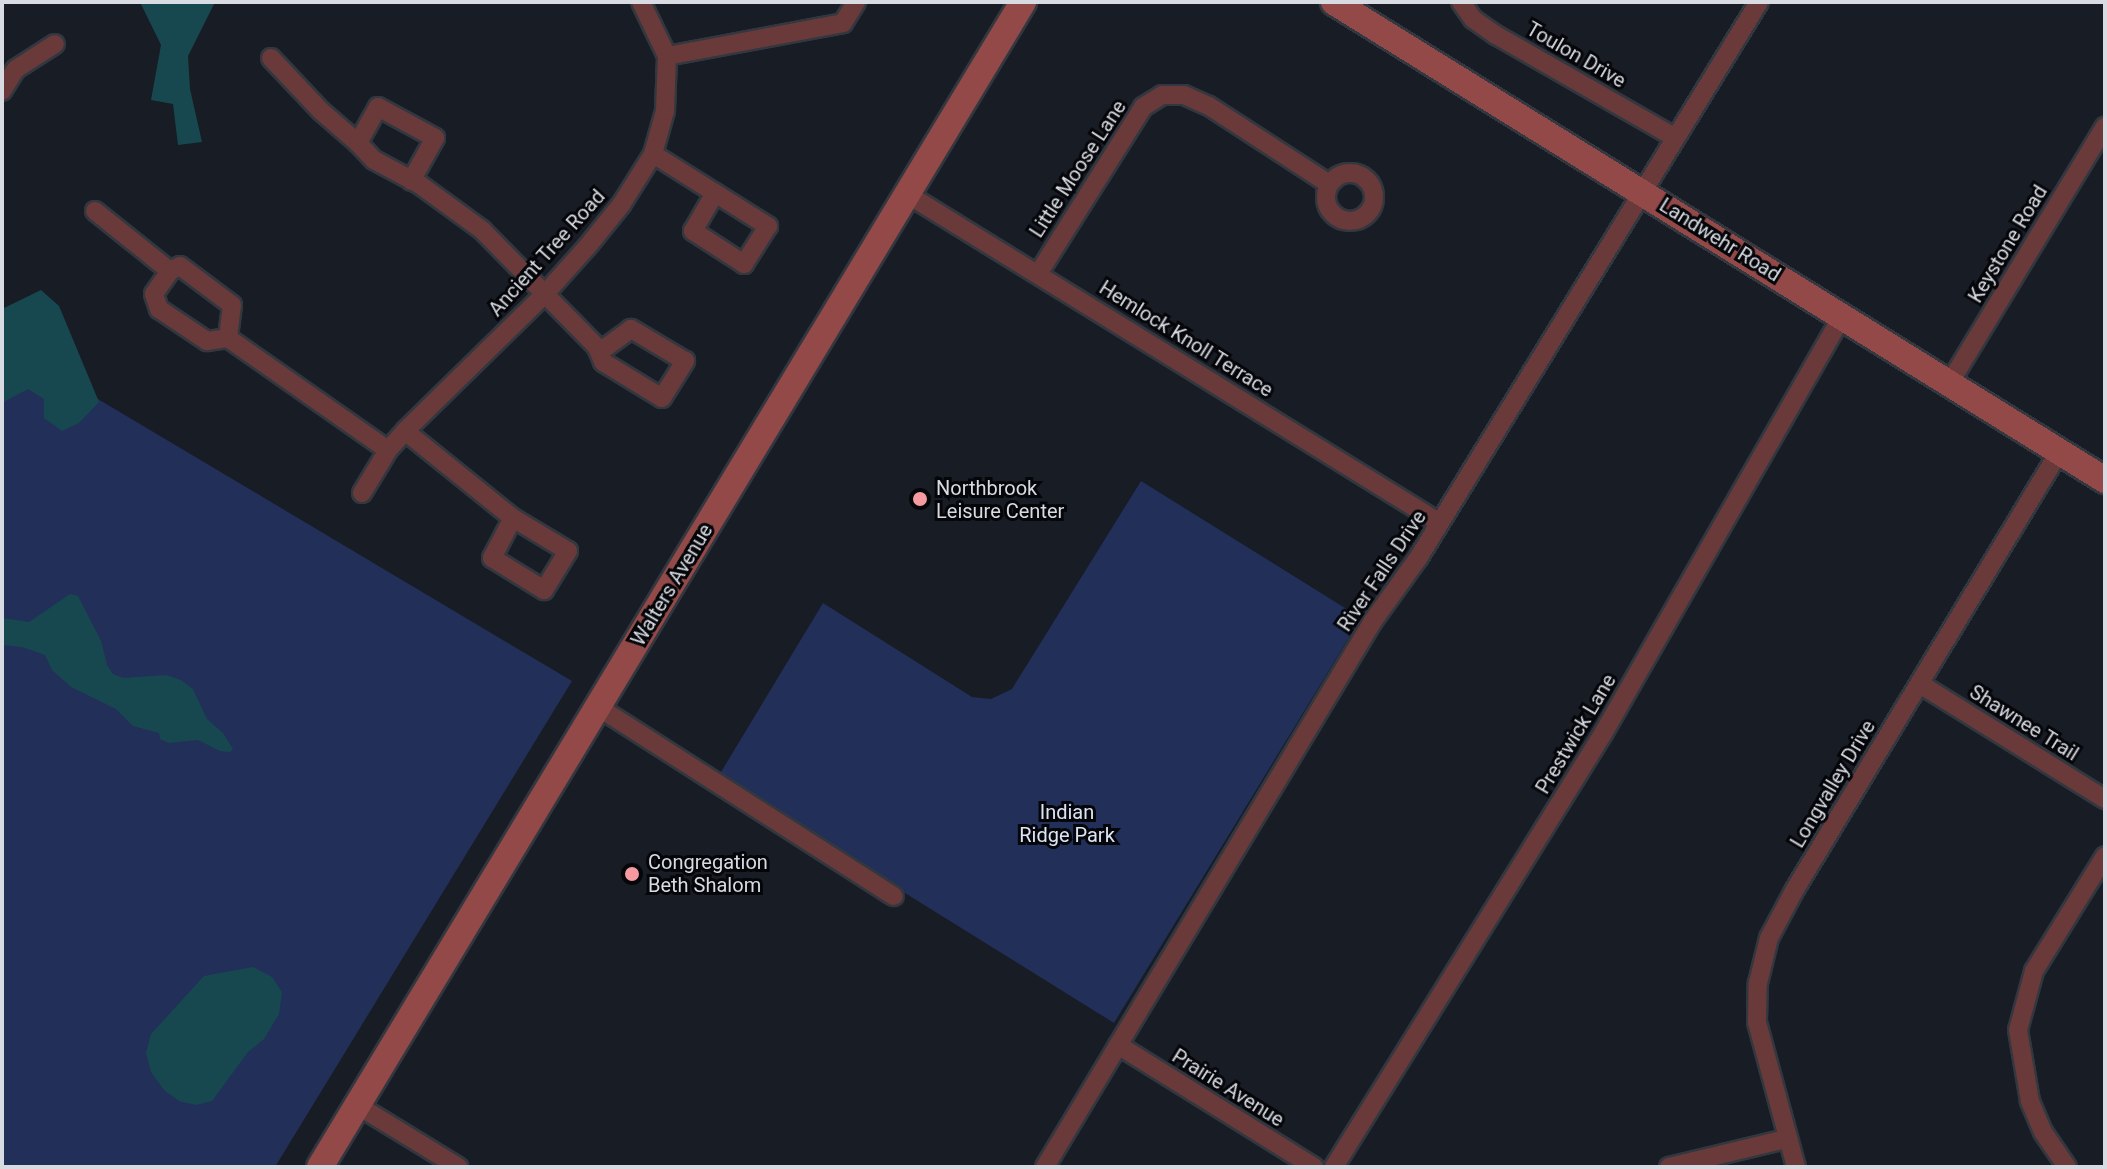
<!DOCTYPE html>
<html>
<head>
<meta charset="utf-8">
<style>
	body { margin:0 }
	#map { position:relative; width:2107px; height:1169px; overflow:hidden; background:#181c25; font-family:Roboto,sans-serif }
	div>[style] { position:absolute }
	.green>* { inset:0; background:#212f59 }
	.water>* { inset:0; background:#174850 }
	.roads { filter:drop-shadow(2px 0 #33373f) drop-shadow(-2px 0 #33373f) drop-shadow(0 2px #33373f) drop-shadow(0 -2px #33373f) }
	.street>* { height:18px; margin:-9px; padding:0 9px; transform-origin:9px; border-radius:9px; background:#693a39 }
	.street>.ring { margin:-9px; padding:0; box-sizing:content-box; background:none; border:18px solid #693a39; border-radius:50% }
	.secondary>* { height:26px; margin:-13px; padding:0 13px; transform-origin:13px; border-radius:13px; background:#944949 }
	.dots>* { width:22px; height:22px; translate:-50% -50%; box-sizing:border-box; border:4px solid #05060a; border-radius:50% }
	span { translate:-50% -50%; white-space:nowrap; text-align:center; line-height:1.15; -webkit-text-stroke:6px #05060a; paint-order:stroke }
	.street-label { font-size:20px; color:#d8dbe2 }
	.poi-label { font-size:20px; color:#d8dbe2 }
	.left { translate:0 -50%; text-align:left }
	.park-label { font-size:20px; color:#dce3f4 }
	.frame { position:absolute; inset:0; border:4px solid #d8dbe2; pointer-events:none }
</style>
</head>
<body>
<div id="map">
	<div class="green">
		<div style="clip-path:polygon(2px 342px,572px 681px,275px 1167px,2px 1167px)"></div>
		<div style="clip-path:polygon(1141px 481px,1361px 618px,1114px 1023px,718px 777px,823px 603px,972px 697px,991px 699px,1012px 689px)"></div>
	</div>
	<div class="water">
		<div style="clip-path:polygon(140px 2px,215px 2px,188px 56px,190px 89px,202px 142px,178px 145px,173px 104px,151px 100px,161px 45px)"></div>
		<div style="clip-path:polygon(41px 290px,59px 306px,99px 402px,79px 423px,62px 431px,44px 418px,44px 399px,28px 389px,2px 403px,2px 309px)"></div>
		<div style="clip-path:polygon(70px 594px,78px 596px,101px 641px,107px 665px,113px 674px,123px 678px,166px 675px,181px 680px,193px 689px,207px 719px,223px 733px,233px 749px,230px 752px,220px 751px,198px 740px,169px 743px,160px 739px,159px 733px,133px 726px,116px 709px,71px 687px,52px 670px,45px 655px,22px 647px,2px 645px,2px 618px,29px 622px)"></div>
		<div style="clip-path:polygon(253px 967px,272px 977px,282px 992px,279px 1014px,264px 1039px,248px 1052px,212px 1101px,196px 1105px,179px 1101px,164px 1090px,151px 1072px,146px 1053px,151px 1034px,204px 976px)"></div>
	</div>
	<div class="roads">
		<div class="street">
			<div style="left:1461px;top:2px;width:21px;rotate:55deg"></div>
			<div style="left:1473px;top:19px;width:28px;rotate:35deg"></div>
			<div style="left:1496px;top:35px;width:207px;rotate:29.8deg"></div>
			<div style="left:667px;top:56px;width:179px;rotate:-10.6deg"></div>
			<div style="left:843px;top:23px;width:25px;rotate:-58deg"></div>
			<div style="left:271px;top:58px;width:73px;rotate:46.7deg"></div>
			<div style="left:321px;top:111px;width:49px;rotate:40.9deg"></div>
			<div style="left:358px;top:143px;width:41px;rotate:-60.9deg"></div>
			<div style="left:378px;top:107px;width:65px;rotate:28.5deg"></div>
			<div style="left:435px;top:138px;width:49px;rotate:119.2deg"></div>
			<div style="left:2px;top:91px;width:26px;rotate:-58deg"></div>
			<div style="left:16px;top:69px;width:46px;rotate:-32.7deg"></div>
			<div style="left:358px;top:143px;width:23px;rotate:47deg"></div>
			<div style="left:374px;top:160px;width:51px;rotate:28.1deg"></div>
			<div style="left:419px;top:184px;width:78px;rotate:36.1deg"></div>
			<div style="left:482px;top:230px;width:163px;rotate:45.5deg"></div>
			<div style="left:596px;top:346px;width:7px;rotate:63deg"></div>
			<div style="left:599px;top:352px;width:11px;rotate:68deg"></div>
			<div style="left:603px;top:362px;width:69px;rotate:31.4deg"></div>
			<div style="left:662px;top:398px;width:44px;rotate:-58.1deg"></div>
			<div style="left:685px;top:361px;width:63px;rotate:-149.3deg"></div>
			<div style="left:631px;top:329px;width:39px;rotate:144deg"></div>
			<div style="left:653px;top:154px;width:136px;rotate:32.1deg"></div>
			<div style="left:768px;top:226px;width:45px;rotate:122.3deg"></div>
			<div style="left:744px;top:264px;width:61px;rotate:-147.1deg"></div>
			<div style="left:693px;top:231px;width:44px;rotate:-59.9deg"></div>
			<div class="ring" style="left:1326px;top:173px;width:30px;height:30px"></div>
			<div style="left:907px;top:194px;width:626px;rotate:31.69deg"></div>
			<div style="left:95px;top:211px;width:96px;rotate:38.7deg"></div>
			<div style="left:170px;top:271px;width:28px;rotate:125deg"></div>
			<div style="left:154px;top:294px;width:16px;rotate:72deg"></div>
			<div style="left:159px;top:309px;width:58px;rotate:33.7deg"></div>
			<div style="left:207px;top:341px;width:21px;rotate:-8deg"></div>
			<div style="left:170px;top:271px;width:11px;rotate:-27deg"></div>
			<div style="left:180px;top:266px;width:65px;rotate:36.9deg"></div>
			<div style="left:232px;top:305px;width:33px;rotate:97deg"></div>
			<div style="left:228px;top:338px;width:195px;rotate:35deg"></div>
			<div style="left:1038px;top:274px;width:197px;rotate:-57.8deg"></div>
			<div style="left:1143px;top:107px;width:22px;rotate:-32deg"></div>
			<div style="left:1162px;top:95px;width:22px"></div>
			<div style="left:1184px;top:95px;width:27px;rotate:24deg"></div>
			<div style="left:1209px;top:106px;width:143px;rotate:33deg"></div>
			<div style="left:1949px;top:384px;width:301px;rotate:-58.8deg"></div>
			<div style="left:405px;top:431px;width:139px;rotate:38.9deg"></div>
			<div style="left:513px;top:518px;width:64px;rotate:31deg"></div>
			<div style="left:568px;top:551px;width:46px;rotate:121.6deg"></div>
			<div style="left:544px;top:590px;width:61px;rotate:-148.4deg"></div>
			<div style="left:492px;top:558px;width:45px;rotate:-62.3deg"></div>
			<div style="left:362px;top:493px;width:50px;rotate:-58.8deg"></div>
			<div style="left:388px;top:450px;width:25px;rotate:-48deg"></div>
			<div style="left:405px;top:431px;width:194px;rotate:-44.4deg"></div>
			<div style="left:544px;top:295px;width:64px;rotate:-48.1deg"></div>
			<div style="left:587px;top:247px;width:54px;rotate:-51deg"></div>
			<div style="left:621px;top:205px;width:60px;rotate:-57.9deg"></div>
			<div style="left:653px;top:154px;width:45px;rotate:-74.4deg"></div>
			<div style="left:665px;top:111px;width:55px;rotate:-87.9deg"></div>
			<div style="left:667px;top:56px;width:60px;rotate:-115.7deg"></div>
			<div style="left:1920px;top:684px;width:218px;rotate:31.9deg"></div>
			<div style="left:598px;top:707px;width:351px;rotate:32.6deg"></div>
			<div style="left:1118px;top:1045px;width:231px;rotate:31.9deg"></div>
			<div style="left:357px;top:1105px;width:119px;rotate:31.5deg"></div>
			<div style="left:1045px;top:1167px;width:637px;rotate:-59.01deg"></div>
			<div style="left:1373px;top:621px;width:79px;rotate:-54.3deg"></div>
			<div style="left:1419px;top:557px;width:651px;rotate:-58.51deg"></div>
			<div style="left:1334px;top:1167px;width:512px;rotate:-58.17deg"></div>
			<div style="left:1604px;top:732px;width:479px;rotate:-60.2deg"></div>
			<div style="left:1669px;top:1167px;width:120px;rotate:-13.5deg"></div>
			<div style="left:1796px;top:1167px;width:150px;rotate:-105.1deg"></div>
			<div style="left:1757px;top:1022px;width:39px;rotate:-89deg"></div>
			<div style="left:1758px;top:983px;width:46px;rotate:-76.3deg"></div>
			<div style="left:1769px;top:938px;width:53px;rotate:-62deg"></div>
			<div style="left:1794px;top:891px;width:513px;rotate:-58.88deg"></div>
			<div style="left:2067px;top:1167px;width:42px;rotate:-124.4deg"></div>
			<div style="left:2043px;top:1132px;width:34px;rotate:-113deg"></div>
			<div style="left:2030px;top:1101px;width:72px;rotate:-99.6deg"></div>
			<div style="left:2018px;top:1030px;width:61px;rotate:-74.8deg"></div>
			<div style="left:2034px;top:971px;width:135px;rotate:-58.3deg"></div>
		</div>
		<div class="secondary">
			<div style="left:1334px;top:2px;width:907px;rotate:31.8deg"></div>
			<div style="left:320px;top:1167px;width:1361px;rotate:-58.89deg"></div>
		</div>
	</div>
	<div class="dots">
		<div style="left:920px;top:499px;background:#f49aa0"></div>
		<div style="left:632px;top:874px;background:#f49aa0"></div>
	</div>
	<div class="street-label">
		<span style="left:1576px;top:55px;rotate:30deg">Toulon Drive</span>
		<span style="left:1078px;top:169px;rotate:-57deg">Little Moose Lane</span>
		<span style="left:1720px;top:240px;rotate:32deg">Landwehr Road</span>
		<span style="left:2008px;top:244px;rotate:-59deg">Keystone Road</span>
		<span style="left:547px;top:253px;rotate:-48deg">Ancient Tree Road</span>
		<span style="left:1186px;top:339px;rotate:32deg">Hemlock Knoll Terrace</span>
		<span style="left:1382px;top:571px;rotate:-56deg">River Falls Drive</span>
		<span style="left:672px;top:585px;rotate:-59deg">Walters Avenue</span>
		<span style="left:2024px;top:723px;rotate:32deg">Shawnee Trail</span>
		<span style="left:1576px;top:734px;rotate:-59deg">Prestwick Lane</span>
		<span style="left:1833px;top:784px;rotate:-59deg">Longvalley Drive</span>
		<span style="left:1228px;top:1088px;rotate:32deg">Prairie Avenue</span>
	</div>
	<div class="poi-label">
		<span class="left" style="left:936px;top:500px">Northbrook<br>Leisure Center</span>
		<span class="left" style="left:648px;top:874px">Congregation<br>Beth Shalom</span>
	</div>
	<div class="park-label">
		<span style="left:1067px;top:824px">Indian<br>Ridge Park</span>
	</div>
	<div class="frame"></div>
</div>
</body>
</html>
